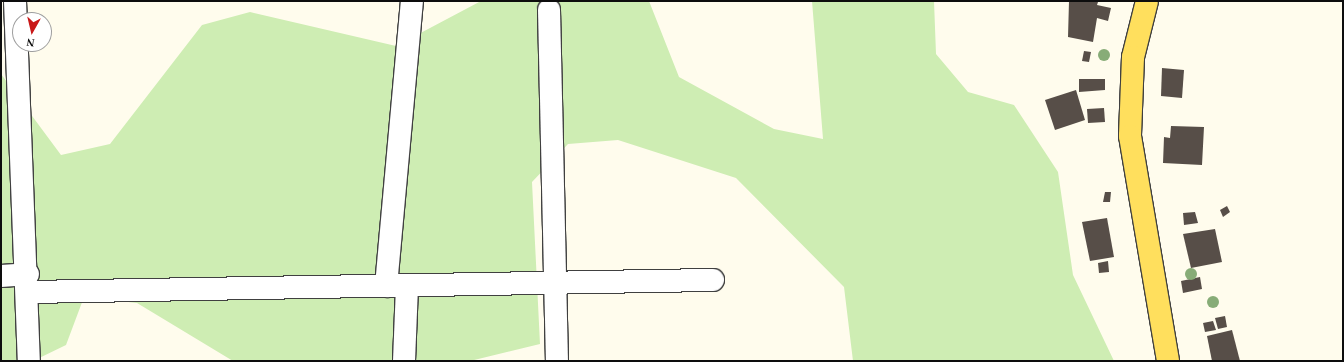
<!DOCTYPE html>
<html>
<head>
<meta charset="utf-8">
<style>
	body { margin:0 }
	#map { position:relative; width:1344px; height:362px; overflow:hidden; background:#fffced; font-family:"Times New Roman",serif }
	div>[style] { position:absolute }
	.green>* { inset:0; background:#ceedb3 }
	.building>* { inset:0; background:#574e48 }
	.roads { filter:drop-shadow(1px 0 #404040) drop-shadow(-1px 0 #404040) drop-shadow(0 1px #404040) drop-shadow(0 -1px #404040) }
	.minor>* { height:22px; margin:-11px; padding:0 11px; transform-origin:11px; border-radius:11px; background:#fff }
	.major>* { height:22px; margin:-11px; padding:0 11px; transform-origin:11px; border-radius:11px; background:#ffdf5d }
	.trees>* { width:12px; height:12px; margin:-6px; border-radius:50%; background:#87ac77 }
	span { translate:-50% -50%; white-space:nowrap; text-align:center; line-height:1.15; -webkit-text-stroke:4px #fff; paint-order:stroke }
	.frame { position:absolute; inset:0; border:2px solid #0d0d0d; pointer-events:none }
	.north { position:absolute; left:12px; top:12px; width:40px; height:40px; box-sizing:border-box; background:#fff; border:1px solid #9e9e9e; border-radius:50%; rotate:188deg; font-size:11px; font-weight:700; line-height:16px; text-align:center; color:#0d0d0d }
	.north::after { content:''; display:block; margin:auto; width:14px; height:18px; background:#c91818; clip-path:polygon(50% 0,100% 100%,50% 72%,0 100%) }
</style>
</head>
<body>
<div id="map">
	<div class="green">
		<div style="clip-path:polygon(481px 1px,649px 1px,679px 77px,774px 129px,823px 139px,812px 1px,934px 1px,936px 54px,968px 92px,1014px 105px,1058px 172px,1073px 275px,1114px 361px,853px 361px,844px 287px,736px 178px,618px 140px,568px 144px,532px 182px,540px 344px,470px 361px,233px 361px,137px 303px,84px 297px,66px 345px,33px 361px,1px 361px,1px 74px,61px 155px,110px 144px,202px 25px,250px 12px,396px 46px)"></div>
	</div>
	<div class="building">
		<div style="clip-path:polygon(1069px 1px,1098px 2px,1097px 5px,1111px 8px,1108px 21px,1097px 18px,1093px 42px,1068px 37px)"></div>
		<div style="clip-path:polygon(1084px 51px,1091px 52px,1089px 62px,1082px 61px)"></div>
		<div style="clip-path:polygon(1162px 68px,1184px 70px,1182px 98px,1161px 96px)"></div>
		<div style="clip-path:polygon(1079px 79px,1105px 79px,1105px 90px,1079px 92px)"></div>
		<div style="clip-path:polygon(1076px 90px,1085px 120px,1055px 130px,1045px 100px)"></div>
		<div style="clip-path:polygon(1104px 108px,1105px 122px,1088px 123px,1087px 109px)"></div>
		<div style="clip-path:polygon(1171px 126px,1204px 127px,1202px 165px,1163px 163px,1164px 137px,1170px 138px)"></div>
		<div style="clip-path:polygon(1105px 192px,1111px 192px,1110px 202px,1103px 202px)"></div>
		<div style="clip-path:polygon(1227px 206px,1230px 212px,1223px 217px,1220px 210px)"></div>
		<div style="clip-path:polygon(1195px 212px,1198px 223px,1184px 225px,1183px 213px)"></div>
		<div style="clip-path:polygon(1107px 218px,1114px 257px,1090px 261px,1082px 222px)"></div>
		<div style="clip-path:polygon(1215px 229px,1222px 262px,1191px 268px,1183px 234px)"></div>
		<div style="clip-path:polygon(1108px 261px,1109px 272px,1099px 273px,1098px 263px)"></div>
		<div style="clip-path:polygon(1200px 277px,1202px 289px,1183px 293px,1181px 281px)"></div>
		<div style="clip-path:polygon(1225px 316px,1227px 327px,1218px 329px,1215px 318px)"></div>
		<div style="clip-path:polygon(1213px 321px,1216px 330px,1205px 332px,1203px 323px)"></div>
		<div style="clip-path:polygon(1232px 330px,1240px 361px,1212px 361px,1207px 336px)"></div>
	</div>
	<div class="roads">
		<div class="minor">
			<div style="left:15px;top:1px;width:360px;rotate:87.8deg"></div>
			<div style="left:549px;top:10px;width:351px;rotate:88.7deg"></div>
			<div style="left:1px;top:276px;width:27px;rotate:-4deg"></div>
			<div style="left:386px;top:286px;width:286px;rotate:-84.8deg"></div>
			<div style="left:29px;top:292px;width:684px;rotate:-1.01deg"></div>
			<div style="left:404px;top:361px;width:76px;rotate:-87.7deg"></div>
		</div>
		<div class="major">
			<div style="left:1147px;top:1px;width:58px;rotate:104deg"></div>
			<div style="left:1133px;top:57px;width:79px;rotate:92.2deg"></div>
			<div style="left:1130px;top:136px;width:228px;rotate:80.4deg"></div>
		</div>
	</div>
	<div class="trees">
		<div style="left:1104px;top:55px"></div>
		<div style="left:1191px;top:274px"></div>
		<div style="left:1213px;top:302px"></div>
	</div>
	<div class="frame"></div>
	<div class="north">N</div>
</div>
</body>
</html>
